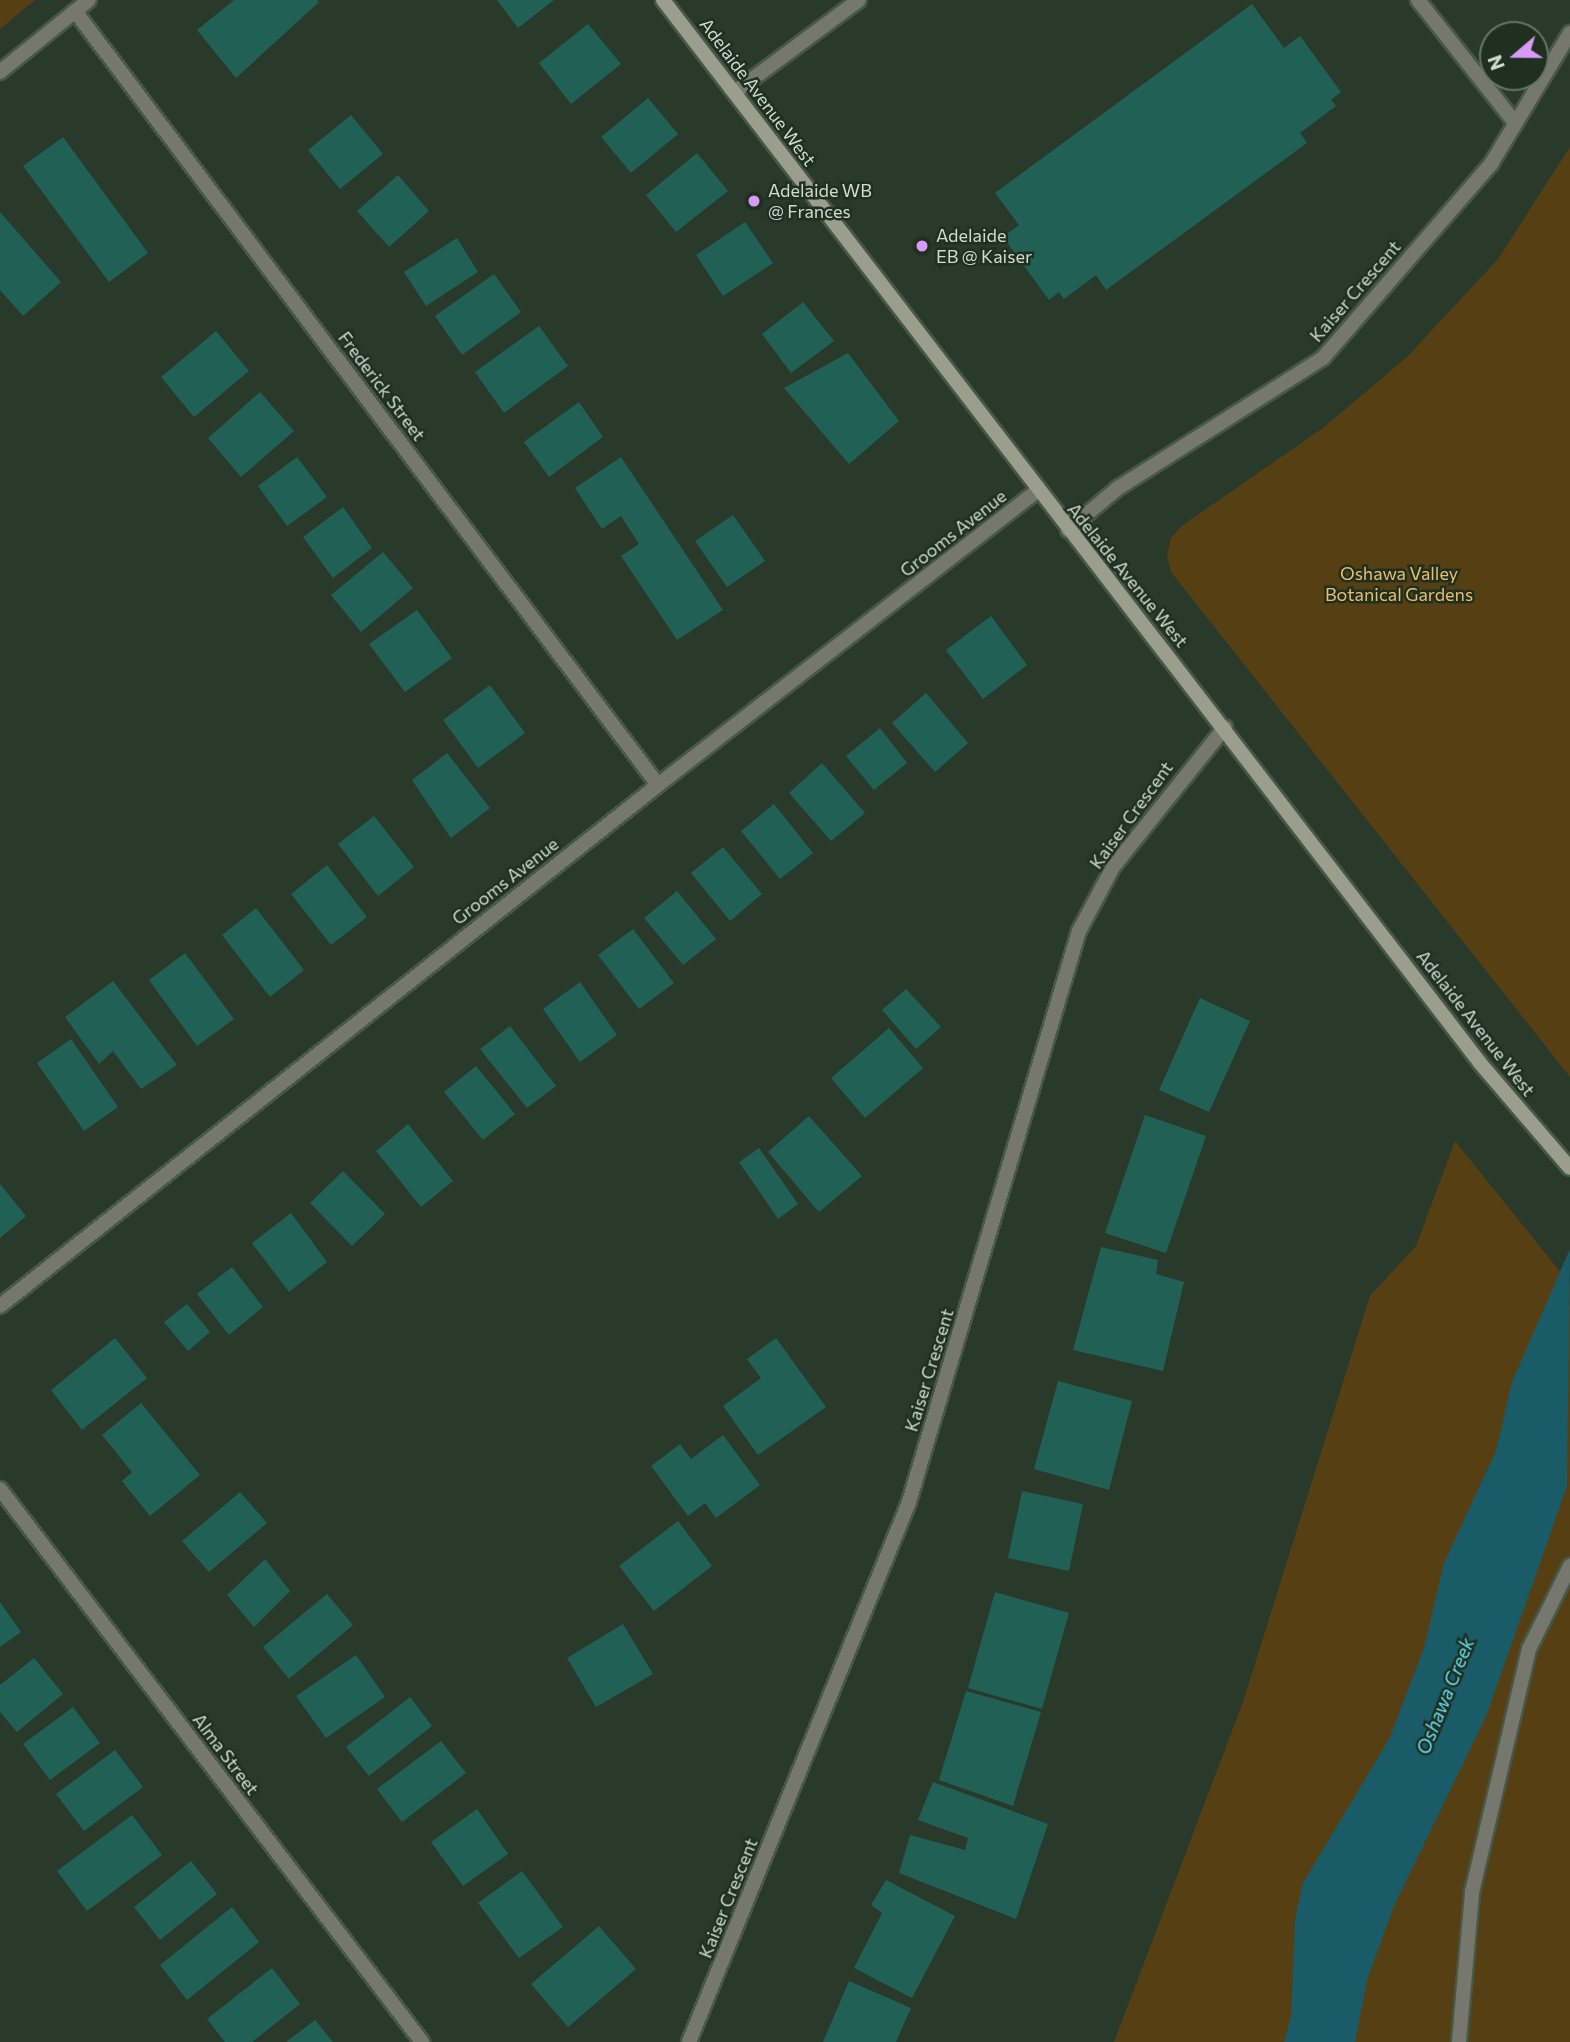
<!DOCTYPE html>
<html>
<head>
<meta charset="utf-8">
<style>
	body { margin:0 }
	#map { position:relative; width:1570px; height:2042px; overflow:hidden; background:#293a2a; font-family:Commissioner,sans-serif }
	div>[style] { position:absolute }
	.green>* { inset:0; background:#573f14 }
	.water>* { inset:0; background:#1a5b68 }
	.building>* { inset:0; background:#216055 }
	.roads { filter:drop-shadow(2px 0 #475748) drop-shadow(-2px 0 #475748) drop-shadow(0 2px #475748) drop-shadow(0 -2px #475748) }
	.service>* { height:14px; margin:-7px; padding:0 7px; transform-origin:7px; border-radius:7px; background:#77786d }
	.minor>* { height:14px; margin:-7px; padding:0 7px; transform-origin:7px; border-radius:7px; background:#77786d }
	.secondary>* { height:14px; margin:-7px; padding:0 7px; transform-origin:7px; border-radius:7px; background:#9c9e8d }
	.dots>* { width:19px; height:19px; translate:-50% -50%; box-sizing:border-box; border:4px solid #1f3020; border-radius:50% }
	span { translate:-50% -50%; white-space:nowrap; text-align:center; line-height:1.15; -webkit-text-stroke:5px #1f3020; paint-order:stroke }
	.street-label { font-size:18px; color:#d0dbd0 }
	.poi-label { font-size:18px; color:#d0dbd0 }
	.left { translate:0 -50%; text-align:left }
	.park-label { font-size:18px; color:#eebd6d }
	.water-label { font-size:19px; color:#62dbf4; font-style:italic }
	.north { position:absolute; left:1479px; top:21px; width:70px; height:70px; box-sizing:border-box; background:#1f3020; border:2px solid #667466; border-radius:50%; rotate:250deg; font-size:19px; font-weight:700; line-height:28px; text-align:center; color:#d0dbd0 }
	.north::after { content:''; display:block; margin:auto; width:24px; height:32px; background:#d99af7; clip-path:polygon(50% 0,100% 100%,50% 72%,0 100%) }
</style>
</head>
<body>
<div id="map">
	<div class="green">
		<div style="clip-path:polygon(0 0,35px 0,0 29px)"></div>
		<div style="clip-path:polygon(1570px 147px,1570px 1077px,1171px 572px,1167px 556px,1171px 538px,1183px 525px,1323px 428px,1407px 357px,1498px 259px)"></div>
		<div style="clip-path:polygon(1455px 1141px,1570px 1284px,1570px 2042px,1114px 2042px,1243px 1702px,1370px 1296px,1416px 1246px)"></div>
	</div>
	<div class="water">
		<div style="clip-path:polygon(1570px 1249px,1567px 1486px,1487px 1714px,1394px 1906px,1367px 1980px,1355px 2042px,1284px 2042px,1291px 2017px,1295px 1919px,1303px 1883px,1389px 1739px,1424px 1648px,1444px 1563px,1496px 1451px,1512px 1382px)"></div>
	</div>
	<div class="building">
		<div style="clip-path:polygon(234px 0,317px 0,319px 2px,236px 78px,197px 30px)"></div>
		<div style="clip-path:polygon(497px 0,554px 0,518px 28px)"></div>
		<div style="clip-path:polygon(1252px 4px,1284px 48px,1300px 36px,1341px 92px,1331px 100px,1336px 106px,1300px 133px,1307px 143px,1106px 290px,1096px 275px,1064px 299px,1059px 292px,1049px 300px,1003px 237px,1019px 225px,995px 193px)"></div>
		<div style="clip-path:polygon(588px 24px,621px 64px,571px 104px,539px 63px)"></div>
		<div style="clip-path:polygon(648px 98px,678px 134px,631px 173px,601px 137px)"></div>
		<div style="clip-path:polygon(351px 115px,383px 154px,340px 189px,308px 150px)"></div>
		<div style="clip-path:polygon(63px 137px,148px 253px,109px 282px,23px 166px)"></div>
		<div style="clip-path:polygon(697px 153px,728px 191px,676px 232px,646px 195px)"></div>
		<div style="clip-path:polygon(398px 175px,429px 211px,389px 247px,357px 211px)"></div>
		<div style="clip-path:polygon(0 212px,61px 282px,23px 316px,0 290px)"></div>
		<div style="clip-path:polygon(745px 222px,773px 263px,723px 296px,696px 255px)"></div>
		<div style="clip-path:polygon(457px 238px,478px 272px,426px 306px,404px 272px)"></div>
		<div style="clip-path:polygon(494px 274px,521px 312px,462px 355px,435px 316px)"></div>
		<div style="clip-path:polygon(803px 302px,834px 341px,791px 373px,762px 334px)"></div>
		<div style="clip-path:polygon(539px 326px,568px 366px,504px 413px,475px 372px)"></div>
		<div style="clip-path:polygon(216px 331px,249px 371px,194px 417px,161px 377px)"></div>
		<div style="clip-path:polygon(848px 353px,899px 421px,849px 464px,784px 388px)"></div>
		<div style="clip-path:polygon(260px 392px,294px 431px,241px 477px,208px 438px)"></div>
		<div style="clip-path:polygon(579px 402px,603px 437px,549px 477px,524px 442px)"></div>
		<div style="clip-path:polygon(297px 457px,327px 497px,287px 526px,258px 486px)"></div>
		<div style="clip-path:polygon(621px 457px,723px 610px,677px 640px,621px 556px,639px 544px,621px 516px,602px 529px,575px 488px)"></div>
		<div style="clip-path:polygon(343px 507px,372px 548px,333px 578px,303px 537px)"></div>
		<div style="clip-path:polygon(733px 515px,765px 561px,727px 587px,695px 541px)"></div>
		<div style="clip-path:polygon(383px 552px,413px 588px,361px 632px,331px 595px)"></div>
		<div style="clip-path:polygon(417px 610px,452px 658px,405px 692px,369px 644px)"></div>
		<div style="clip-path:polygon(991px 616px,1027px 665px,983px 699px,946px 650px)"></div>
		<div style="clip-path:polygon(490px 685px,525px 733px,478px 768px,443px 720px)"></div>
		<div style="clip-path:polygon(926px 693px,968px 743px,935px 772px,892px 723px)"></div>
		<div style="clip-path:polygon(880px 728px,907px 763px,874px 790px,846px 756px)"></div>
		<div style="clip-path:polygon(447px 753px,490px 808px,451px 838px,412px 780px)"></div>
		<div style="clip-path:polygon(822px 763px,865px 813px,831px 841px,789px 793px)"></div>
		<div style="clip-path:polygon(774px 804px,813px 853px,780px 879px,741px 831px)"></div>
		<div style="clip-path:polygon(374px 816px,414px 867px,378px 896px,338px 844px)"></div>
		<div style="clip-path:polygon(723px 847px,762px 894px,730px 921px,691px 873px)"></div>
		<div style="clip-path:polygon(327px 865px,367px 917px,331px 945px,291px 894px)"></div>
		<div style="clip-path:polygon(677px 891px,716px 939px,683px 965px,644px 918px)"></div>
		<div style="clip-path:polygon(256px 908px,304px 970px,270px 997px,222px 935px)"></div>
		<div style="clip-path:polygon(633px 929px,674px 983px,639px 1009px,598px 955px)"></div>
		<div style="clip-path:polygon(185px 953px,234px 1019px,197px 1046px,149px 980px)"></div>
		<div style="clip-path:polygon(113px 981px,177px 1065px,141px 1089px,113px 1051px,99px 1064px,65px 1017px)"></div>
		<div style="clip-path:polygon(580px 982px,617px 1035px,580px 1062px,543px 1009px)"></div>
		<div style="clip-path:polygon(906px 989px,941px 1027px,916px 1049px,882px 1010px)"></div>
		<div style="clip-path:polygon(1200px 998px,1250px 1021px,1209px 1112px,1159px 1090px)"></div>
		<div style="clip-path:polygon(510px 1026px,556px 1086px,527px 1108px,480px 1049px)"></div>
		<div style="clip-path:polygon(889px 1028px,923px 1068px,865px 1118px,831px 1078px)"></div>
		<div style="clip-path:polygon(71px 1039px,118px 1107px,84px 1131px,37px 1063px)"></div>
		<div style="clip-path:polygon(476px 1066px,515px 1114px,483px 1140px,444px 1092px)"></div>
		<div style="clip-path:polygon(1145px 1115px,1206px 1136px,1166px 1253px,1105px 1233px)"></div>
		<div style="clip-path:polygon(809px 1116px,862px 1176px,819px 1212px,768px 1152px)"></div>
		<div style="clip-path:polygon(408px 1124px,453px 1181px,421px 1207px,376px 1151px)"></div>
		<div style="clip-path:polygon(759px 1148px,798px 1204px,778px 1219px,739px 1162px)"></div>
		<div style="clip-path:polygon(343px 1171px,385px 1214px,352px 1246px,310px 1203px)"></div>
		<div style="clip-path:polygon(0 1184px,26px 1216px,0 1238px)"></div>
		<div style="clip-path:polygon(291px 1213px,327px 1262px,289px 1292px,252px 1243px)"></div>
		<div style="clip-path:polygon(1101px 1247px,1158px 1260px,1156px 1274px,1184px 1282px,1163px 1371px,1073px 1350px)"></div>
		<div style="clip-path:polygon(232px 1267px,263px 1307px,229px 1335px,197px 1294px)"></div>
		<div style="clip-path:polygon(187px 1304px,210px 1332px,188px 1351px,164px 1322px)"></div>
		<div style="clip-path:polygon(115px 1338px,147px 1378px,82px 1430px,51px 1390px)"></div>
		<div style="clip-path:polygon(776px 1338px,826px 1407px,758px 1455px,723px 1406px,761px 1378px,747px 1359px)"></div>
		<div style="clip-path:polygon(1058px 1381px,1132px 1401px,1109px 1490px,1034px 1469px)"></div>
		<div style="clip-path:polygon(141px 1403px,200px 1475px,150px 1516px,122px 1481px,132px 1472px,102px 1435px)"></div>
		<div style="clip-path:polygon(723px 1435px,760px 1485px,716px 1518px,705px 1503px,688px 1516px,651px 1466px,680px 1444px,691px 1459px)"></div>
		<div style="clip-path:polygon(1022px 1491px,1083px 1504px,1069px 1571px,1008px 1558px)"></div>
		<div style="clip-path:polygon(240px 1492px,267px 1523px,209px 1572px,182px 1541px)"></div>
		<div style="clip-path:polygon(678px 1521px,712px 1566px,654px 1611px,619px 1566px)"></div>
		<div style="clip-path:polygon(265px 1559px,290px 1591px,254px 1627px,227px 1595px)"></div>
		<div style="clip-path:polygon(995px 1592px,1069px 1613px,1042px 1709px,968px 1688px)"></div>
		<div style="clip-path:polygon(327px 1594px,353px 1625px,289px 1679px,263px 1647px)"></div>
		<div style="clip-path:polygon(0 1602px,21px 1632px,0 1647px)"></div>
		<div style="clip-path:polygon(623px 1624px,653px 1674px,596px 1707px,567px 1658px)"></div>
		<div style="clip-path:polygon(356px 1655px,385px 1697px,326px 1738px,296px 1696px)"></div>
		<div style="clip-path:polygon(34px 1658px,63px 1694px,17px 1732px,0 1712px,0 1685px)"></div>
		<div style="clip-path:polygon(966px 1691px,1041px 1712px,1013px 1806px,939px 1780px)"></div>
		<div style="clip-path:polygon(410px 1697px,432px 1726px,369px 1776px,346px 1747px)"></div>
		<div style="clip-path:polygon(73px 1707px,100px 1743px,50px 1780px,23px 1744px)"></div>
		<div style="clip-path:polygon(441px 1741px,466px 1773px,402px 1822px,377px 1789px)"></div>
		<div style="clip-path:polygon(115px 1750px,143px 1787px,84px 1831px,56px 1794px)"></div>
		<div style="clip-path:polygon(933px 1782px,1048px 1824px,1016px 1919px,899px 1873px,910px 1835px,965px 1850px,968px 1838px,918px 1820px)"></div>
		<div style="clip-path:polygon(477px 1809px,508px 1854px,463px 1886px,431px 1842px)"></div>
		<div style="clip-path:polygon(132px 1815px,162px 1855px,87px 1911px,57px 1871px)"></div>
		<div style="clip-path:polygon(191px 1861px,217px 1894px,160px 1940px,134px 1907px)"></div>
		<div style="clip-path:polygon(522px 1871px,563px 1927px,519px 1958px,478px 1903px)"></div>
		<div style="clip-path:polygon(886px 1880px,955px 1916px,912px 1998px,854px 1968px,882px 1913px,871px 1905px)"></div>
		<div style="clip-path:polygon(232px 1907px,259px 1942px,187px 2000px,160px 1965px)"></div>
		<div style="clip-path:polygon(599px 1926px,636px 1969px,568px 2027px,531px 1984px)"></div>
		<div style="clip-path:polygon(272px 1968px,300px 2004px,252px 2042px,225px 2042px,207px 2019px)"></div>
		<div style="clip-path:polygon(849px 1981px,911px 2008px,896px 2042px,823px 2042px)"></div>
		<div style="clip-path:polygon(315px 2020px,333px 2042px,286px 2042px)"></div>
	</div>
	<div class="roads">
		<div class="service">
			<div style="left:1459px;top:2042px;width:151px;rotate:-85deg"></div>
			<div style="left:1472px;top:1892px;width:250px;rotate:-76.8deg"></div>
			<div style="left:1529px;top:1649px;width:93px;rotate:-63.7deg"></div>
		</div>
		<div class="minor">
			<div style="left:1418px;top:0;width:157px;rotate:51.7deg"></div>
			<div style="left:75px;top:11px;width:969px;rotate:53.01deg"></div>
			<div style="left:0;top:72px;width:114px;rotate:-39deg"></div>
			<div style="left:735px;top:92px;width:154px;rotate:-36.6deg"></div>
			<div style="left:1068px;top:530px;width:65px;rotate:-40deg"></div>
			<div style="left:1118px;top:488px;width:243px;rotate:-32.4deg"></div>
			<div style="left:1323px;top:358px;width:257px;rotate:-49.1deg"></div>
			<div style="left:1491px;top:164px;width:153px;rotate:-58.9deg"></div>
			<div style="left:0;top:1306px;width:839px;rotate:-38.37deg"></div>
			<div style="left:658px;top:785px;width:480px;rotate:-37.8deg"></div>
			<div style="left:0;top:1489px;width:696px;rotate:52.65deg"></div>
			<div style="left:689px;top:2042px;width:583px;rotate:-67.83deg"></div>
			<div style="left:909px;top:1502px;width:596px;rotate:-73.42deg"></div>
			<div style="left:1079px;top:931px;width:72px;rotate:-62deg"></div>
			<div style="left:1113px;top:867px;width:179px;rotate:-51.3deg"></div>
		</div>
		<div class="secondary">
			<div style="left:663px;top:0;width:1341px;rotate:52.45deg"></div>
			<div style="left:1480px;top:1063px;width:138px;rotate:49.4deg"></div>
		</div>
	</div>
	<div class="dots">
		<div style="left:754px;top:201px;background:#d99af7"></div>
		<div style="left:922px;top:246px;background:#d99af7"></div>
	</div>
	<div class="street-label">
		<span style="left:758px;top:92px;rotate:53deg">Adelaide Avenue West</span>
		<span style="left:1355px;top:291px;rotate:-49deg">Kaiser Crescent</span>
		<span style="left:382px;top:386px;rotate:53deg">Frederick Street</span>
		<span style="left:953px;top:533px;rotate:-38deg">Grooms Avenue</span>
		<span style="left:1128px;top:575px;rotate:51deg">Adelaide Avenue West</span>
		<span style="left:1131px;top:815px;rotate:-54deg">Kaiser Crescent</span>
		<span style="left:505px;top:881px;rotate:-38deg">Grooms Avenue</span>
		<span style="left:1476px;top:1023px;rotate:52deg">Adelaide Avenue West</span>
		<span style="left:929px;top:1370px;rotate:-73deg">Kaiser Crescent</span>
		<span style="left:226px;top:1754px;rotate:53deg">Alma Street</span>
		<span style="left:728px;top:1898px;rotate:-68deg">Kaiser Crescent</span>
	</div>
	<div class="poi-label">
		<span class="left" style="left:768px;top:201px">Adelaide WB<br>@ Frances</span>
		<span class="left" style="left:936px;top:246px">Adelaide<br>EB @ Kaiser</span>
	</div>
	<div class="park-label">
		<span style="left:1399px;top:584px">Oshawa Valley<br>Botanical Gardens</span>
	</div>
	<div class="water-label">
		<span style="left:1445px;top:1696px;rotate:-68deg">Oshawa Creek</span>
	</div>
	<div class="north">N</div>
</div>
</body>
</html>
